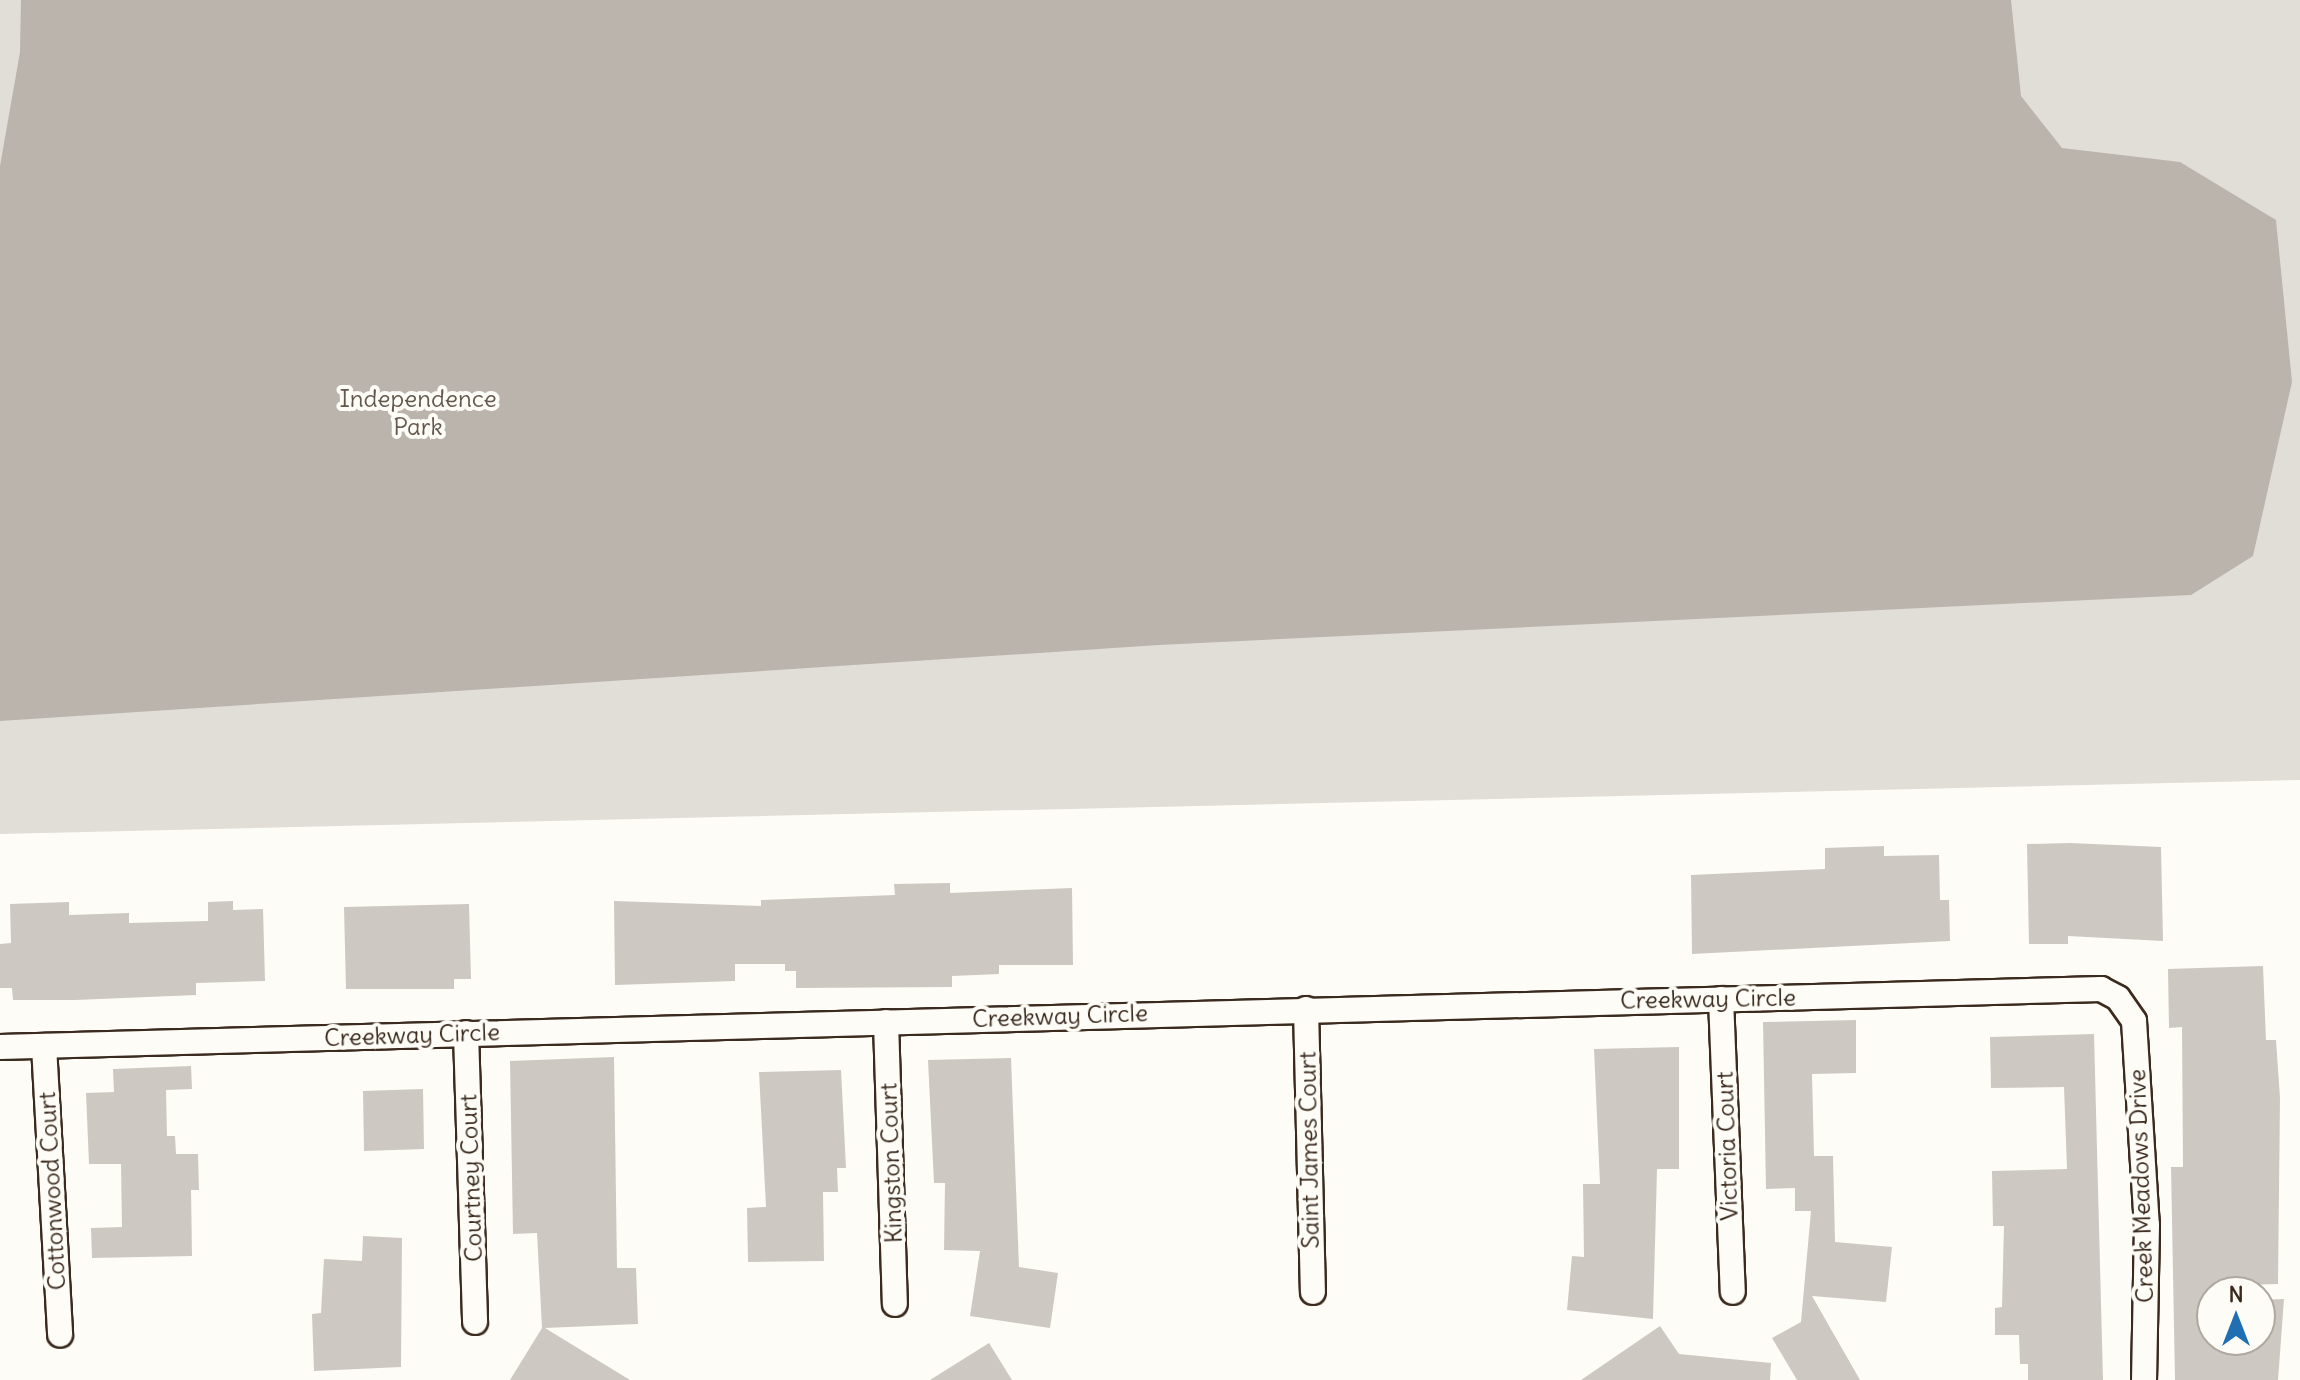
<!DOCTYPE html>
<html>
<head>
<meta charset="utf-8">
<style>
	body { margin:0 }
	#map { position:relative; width:2300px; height:1380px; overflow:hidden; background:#fdfcf7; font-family:Delius,sans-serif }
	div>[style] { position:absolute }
	.green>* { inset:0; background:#e1ded7 }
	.water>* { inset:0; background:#bbb4ad }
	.building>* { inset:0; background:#cdc8c2 }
	.roads { filter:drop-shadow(2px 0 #3b2a1e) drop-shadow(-2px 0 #3b2a1e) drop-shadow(0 2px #3b2a1e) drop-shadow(0 -2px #3b2a1e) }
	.street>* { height:24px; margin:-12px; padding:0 12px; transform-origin:12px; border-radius:12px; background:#fdfcf7 }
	span { translate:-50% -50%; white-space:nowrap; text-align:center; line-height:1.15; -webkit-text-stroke:8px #fdfcf7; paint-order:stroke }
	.park-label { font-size:24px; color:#64574c }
	.street-label { font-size:24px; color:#3b2a1e }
	.north { position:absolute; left:2196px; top:1276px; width:80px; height:80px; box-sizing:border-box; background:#fdfcf7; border:2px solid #afa8a0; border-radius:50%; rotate:0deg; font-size:22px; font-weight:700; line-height:32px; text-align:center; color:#3b2a1e }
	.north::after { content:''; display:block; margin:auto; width:28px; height:36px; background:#1f6fb2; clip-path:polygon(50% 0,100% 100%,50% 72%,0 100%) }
</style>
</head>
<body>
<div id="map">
	<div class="green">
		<div style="clip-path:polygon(0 0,2300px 0,2300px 780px,0 834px)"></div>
	</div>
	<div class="water">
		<div style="clip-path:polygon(21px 0,2011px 0,2021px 96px,2062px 148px,2180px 162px,2276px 220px,2292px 382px,2253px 556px,2191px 595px,1159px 645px,0 721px,0 166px,20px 52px)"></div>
	</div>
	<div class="building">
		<div style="clip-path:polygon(2070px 843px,2161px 847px,2163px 941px,2068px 936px,2068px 944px,2029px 944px,2027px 844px)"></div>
		<div style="clip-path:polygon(1884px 846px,1884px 856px,1939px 855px,1940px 900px,1949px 900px,1950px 941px,1692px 954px,1691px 875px,1825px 869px,1825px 848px)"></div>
		<div style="clip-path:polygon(950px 883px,950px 893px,1072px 888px,1073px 965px,999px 965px,999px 974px,952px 976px,952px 987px,796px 988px,796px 971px,785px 971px,785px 964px,735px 964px,735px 981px,615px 985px,614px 901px,761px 906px,761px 900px,895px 895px,894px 884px)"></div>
		<div style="clip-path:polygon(233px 901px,233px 910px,263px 909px,265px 981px,196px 983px,196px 995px,75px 1000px,13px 1000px,12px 988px,0 988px,0 944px,11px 943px,10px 904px,69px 902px,69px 915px,129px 913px,129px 923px,208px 921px,208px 902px)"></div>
		<div style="clip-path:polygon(469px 904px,471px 979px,454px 979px,454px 989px,346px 989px,344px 907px)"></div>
		<div style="clip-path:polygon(2263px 966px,2266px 1040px,2276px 1040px,2280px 1098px,2278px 1284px,2212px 1286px,2212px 1340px,2260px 1340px,2260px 1300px,2284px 1299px,2278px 1380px,2175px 1380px,2171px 1167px,2183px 1167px,2182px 1027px,2169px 1028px,2168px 969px)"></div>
		<div style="clip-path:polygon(1856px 1020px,1856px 1073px,1812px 1074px,1814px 1156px,1833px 1156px,1835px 1242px,1892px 1247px,1886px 1302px,1812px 1296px,1860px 1380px,1797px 1380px,1772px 1338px,1801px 1322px,1811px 1211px,1795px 1211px,1795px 1188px,1766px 1189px,1763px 1022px)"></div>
		<div style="clip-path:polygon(2094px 1034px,2103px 1380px,2028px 1380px,2028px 1364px,2020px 1364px,2019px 1335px,1995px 1335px,1995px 1308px,2002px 1307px,2004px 1226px,1993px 1226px,1992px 1171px,2067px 1169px,2064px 1087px,1991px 1088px,1990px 1037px)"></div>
		<div style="clip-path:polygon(1679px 1047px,1679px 1169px,1657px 1169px,1653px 1319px,1567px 1310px,1572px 1256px,1584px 1257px,1583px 1184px,1600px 1184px,1594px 1049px)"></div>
		<div style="clip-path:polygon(614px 1057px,617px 1268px,636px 1268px,638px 1324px,545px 1328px,630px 1380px,510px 1380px,542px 1328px,537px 1233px,513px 1234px,510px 1061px)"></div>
		<div style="clip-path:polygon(1011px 1058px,1019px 1267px,1058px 1273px,1050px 1328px,970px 1316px,980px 1251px,944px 1250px,945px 1183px,934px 1183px,928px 1060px)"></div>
		<div style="clip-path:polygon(191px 1066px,192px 1089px,166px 1090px,167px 1136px,175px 1136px,176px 1154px,198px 1154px,199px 1190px,191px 1190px,192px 1256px,92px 1258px,91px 1228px,122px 1227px,121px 1164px,89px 1164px,86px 1093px,114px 1092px,113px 1069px)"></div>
		<div style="clip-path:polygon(841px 1070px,846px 1168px,837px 1168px,838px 1192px,823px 1192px,824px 1261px,748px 1262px,747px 1208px,766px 1207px,759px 1072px)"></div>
		<div style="clip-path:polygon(423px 1089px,424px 1149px,364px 1151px,363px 1091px)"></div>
		<div style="clip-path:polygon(363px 1236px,402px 1238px,401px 1367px,314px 1371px,312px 1314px,321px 1313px,324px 1259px,362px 1261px)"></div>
		<div style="clip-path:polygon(1660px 1326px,1679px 1354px,1771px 1363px,1770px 1380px,1581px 1380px)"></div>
		<div style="clip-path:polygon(989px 1343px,1012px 1380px,930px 1380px)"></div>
	</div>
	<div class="roads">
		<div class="street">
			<div style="left:1721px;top:999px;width:293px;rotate:87.7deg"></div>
			<div style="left:1306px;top:1009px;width:283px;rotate:88.6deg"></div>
			<div style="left:886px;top:1022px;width:282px;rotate:88.2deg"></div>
			<div style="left:466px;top:1033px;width:289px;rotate:88.2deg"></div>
			<div style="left:44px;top:1046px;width:289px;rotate:86.8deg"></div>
			<div style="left:0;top:1047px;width:2102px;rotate:-1.58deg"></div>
			<div style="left:2101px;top:989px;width:19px;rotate:28deg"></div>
			<div style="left:2118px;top:998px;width:28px;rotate:55deg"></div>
			<div style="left:2134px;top:1021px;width:204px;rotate:86.4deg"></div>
			<div style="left:2147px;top:1225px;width:155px;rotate:91.1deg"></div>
		</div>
	</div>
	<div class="park-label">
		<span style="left:418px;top:413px">Independence<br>Park</span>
	</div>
	<div class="street-label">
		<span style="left:1708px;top:999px;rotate:-1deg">Creekway Circle</span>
		<span style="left:1060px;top:1016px;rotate:-2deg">Creekway Circle</span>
		<span style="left:412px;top:1035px;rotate:-2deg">Creekway Circle</span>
		<span style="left:1727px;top:1146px;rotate:-92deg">Victoria Court</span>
		<span style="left:1309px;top:1150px;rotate:-91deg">Saint James Court</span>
		<span style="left:891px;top:1163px;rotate:-92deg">Kingston Court</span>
		<span style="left:471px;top:1178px;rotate:-92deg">Courtney Court</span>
		<span style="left:2141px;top:1186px;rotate:-92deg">Creek Meadows Drive</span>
		<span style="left:52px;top:1191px;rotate:-93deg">Cottonwood Court</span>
	</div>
	<div class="north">N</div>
</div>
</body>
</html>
